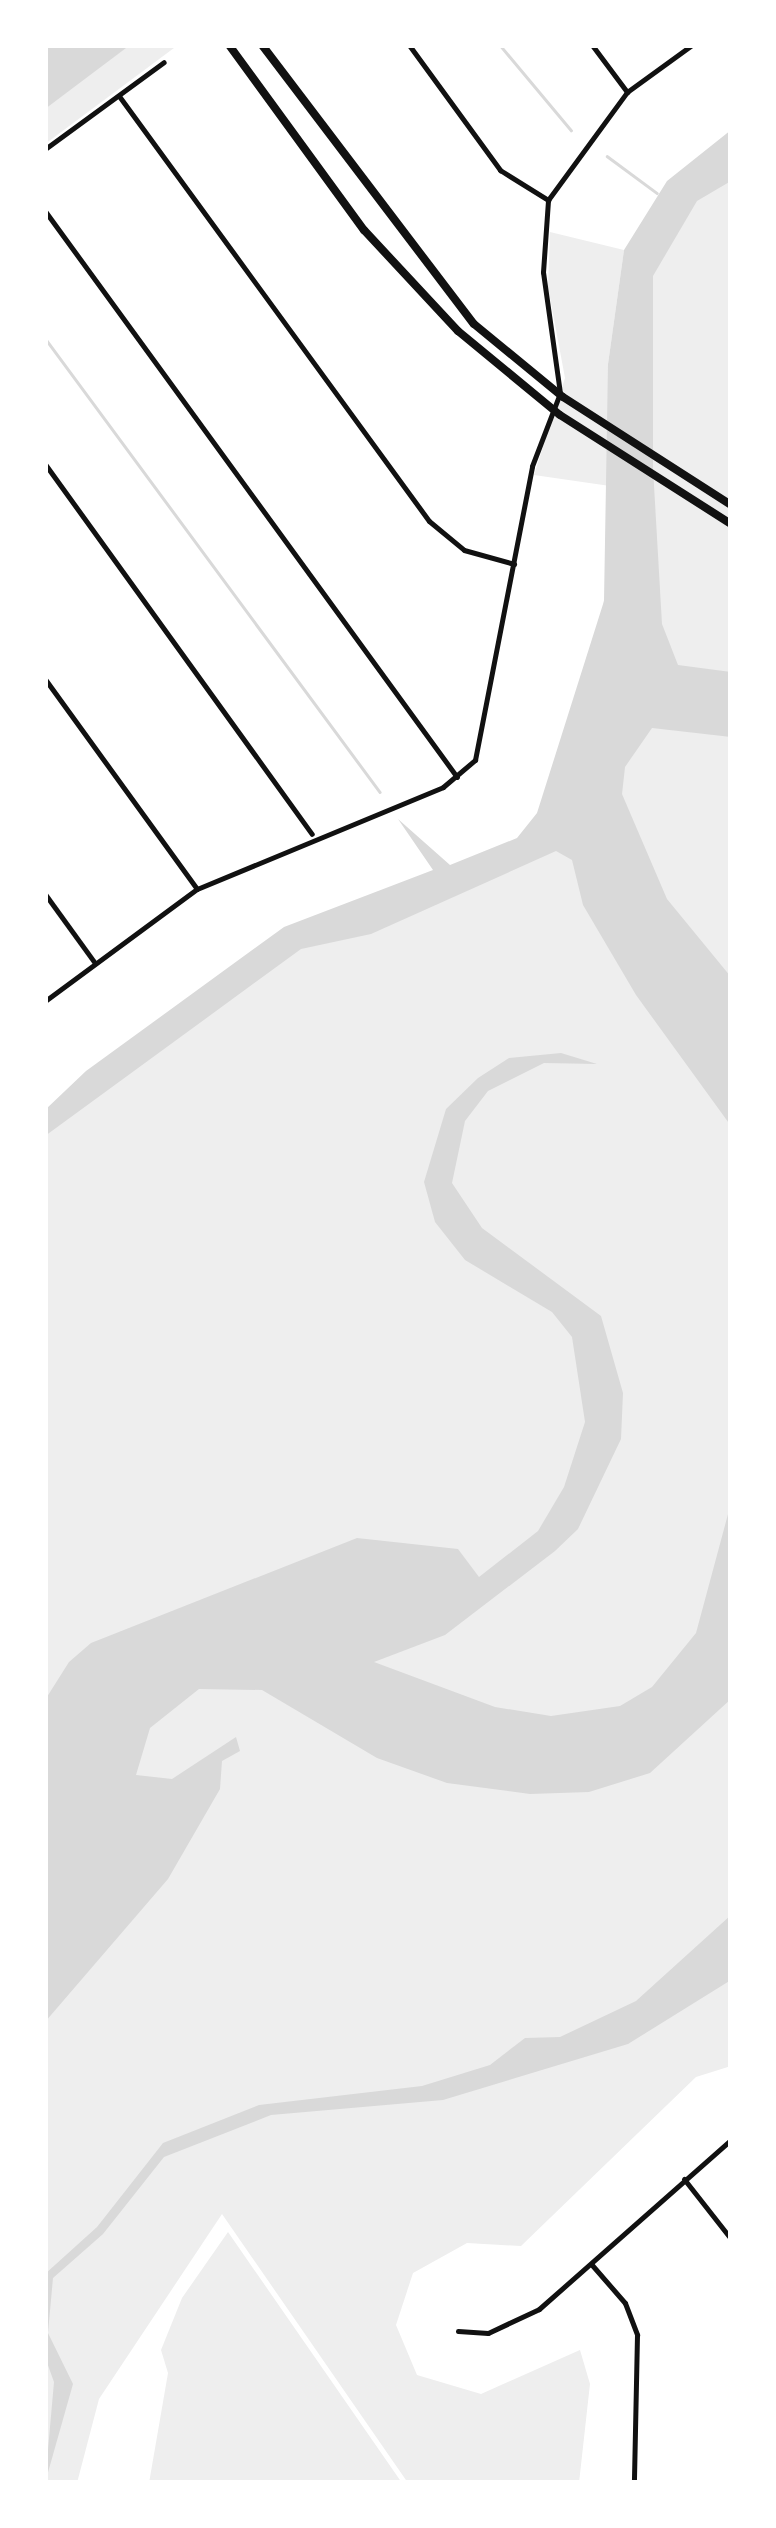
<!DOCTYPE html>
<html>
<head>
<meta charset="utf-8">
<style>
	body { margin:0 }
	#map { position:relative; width:776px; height:2528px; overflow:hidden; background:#fff; font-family:Signika,sans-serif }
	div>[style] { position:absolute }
	.green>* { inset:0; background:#eee }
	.water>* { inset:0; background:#d9d9d9 }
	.stream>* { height:2.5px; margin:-1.25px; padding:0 1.25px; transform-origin:1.25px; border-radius:1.25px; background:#d9d9d9 }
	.minor>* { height:5px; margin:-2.5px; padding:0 2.5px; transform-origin:2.5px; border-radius:2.5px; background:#111 }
	.secondary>* { height:8px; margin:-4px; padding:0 4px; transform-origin:4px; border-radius:4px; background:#111 }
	span { translate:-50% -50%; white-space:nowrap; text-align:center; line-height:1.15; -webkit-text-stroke:9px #fff; paint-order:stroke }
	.frame { position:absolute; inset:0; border:48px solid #fff; pointer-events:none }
</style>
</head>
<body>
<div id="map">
	<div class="green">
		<div style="clip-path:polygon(45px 45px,178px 45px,45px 144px)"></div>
		<div style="clip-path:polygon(731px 158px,731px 2066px,696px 2077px,521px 2246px,467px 2243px,413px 2273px,396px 2325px,417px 2375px,481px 2394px,580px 2350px,590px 2384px,579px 2483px,408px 2483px,222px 2214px,99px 2399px,77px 2483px,45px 2483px,45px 1120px,253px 966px,574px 829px,653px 225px)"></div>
		<div style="clip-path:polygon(550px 232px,624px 250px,608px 364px,610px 486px,534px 475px,565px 378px,548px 287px)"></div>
		<div style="clip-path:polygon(228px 2232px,402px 2483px,149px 2483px,168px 2373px,161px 2350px,182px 2298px)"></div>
	</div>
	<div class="water">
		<div style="clip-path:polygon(45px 45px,130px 45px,45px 109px)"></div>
		<div style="clip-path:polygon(731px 130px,731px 181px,697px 201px,653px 276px,653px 468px,662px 624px,678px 665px,731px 672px,731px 737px,652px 728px,625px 767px,622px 794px,667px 899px,731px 977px,731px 1126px,636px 995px,583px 905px,572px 860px,556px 851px,371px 934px,301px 949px,45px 1136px,45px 1110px,86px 1071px,284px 927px,433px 870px,398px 819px,450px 865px,517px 838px,537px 813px,604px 601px,608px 364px,624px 250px,667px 181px)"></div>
		<div style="clip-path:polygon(561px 1053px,597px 1064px,544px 1063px,488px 1091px,465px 1121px,452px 1183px,482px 1228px,601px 1316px,623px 1393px,621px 1439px,578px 1529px,555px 1551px,445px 1635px,374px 1662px,495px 1707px,551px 1716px,620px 1706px,652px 1687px,696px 1633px,731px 1503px,731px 1699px,650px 1773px,589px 1792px,530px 1794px,447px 1783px,377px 1758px,262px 1690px,199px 1689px,150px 1728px,136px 1775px,172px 1779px,236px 1737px,240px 1751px,222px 1761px,220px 1789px,168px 1879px,45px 2022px,45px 1700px,69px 1662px,91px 1643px,357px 1538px,458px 1549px,479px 1577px,538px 1531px,564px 1487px,585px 1422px,572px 1337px,552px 1312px,465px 1260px,435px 1222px,424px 1182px,446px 1109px,478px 1078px,509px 1058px)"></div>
		<div style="clip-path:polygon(731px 1915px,731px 1980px,628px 2044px,443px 2100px,271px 2115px,164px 2157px,103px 2234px,53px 2278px,48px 2333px,73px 2384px,45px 2483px,54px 2382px,45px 2357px,45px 2274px,97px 2227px,163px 2143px,259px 2105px,422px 2086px,490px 2065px,525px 2038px,560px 2037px,636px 2001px)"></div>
	</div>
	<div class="stream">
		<div style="left:500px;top:45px;width:111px;rotate:50.1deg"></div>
		<div style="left:607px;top:156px;width:62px;rotate:36.5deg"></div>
		<div style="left:45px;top:338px;width:564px;rotate:53.58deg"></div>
	</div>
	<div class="minor">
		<div style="left:409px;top:45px;width:155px;rotate:53.9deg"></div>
		<div style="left:500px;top:170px;width:57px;rotate:32deg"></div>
		<div style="left:592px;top:45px;width:59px;rotate:53.3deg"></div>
		<div style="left:119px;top:96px;width:526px;rotate:53.89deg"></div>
		<div style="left:429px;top:521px;width:45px;rotate:39.6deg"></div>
		<div style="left:464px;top:550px;width:52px;rotate:15.6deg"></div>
		<div style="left:45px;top:149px;width:147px;rotate:-36.2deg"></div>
		<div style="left:45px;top:211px;width:700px;rotate:53.95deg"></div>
		<div style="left:45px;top:464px;width:456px;rotate:54.2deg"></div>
		<div style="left:45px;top:679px;width:259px;rotate:54.1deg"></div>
		<div style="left:45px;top:894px;width:85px;rotate:54.1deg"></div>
		<div style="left:45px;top:1001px;width:189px;rotate:-36.4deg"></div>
		<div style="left:197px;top:889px;width:266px;rotate:-22.5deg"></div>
		<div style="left:443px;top:787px;width:42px;rotate:-40.2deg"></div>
		<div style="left:475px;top:760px;width:299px;rotate:-79deg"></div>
		<div style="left:532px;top:466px;width:78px;rotate:-69deg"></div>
		<div style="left:560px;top:393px;width:122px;rotate:-98deg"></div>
		<div style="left:543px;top:272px;width:72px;rotate:-86deg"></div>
		<div style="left:548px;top:200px;width:134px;rotate:-53.8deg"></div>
		<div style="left:627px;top:92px;width:80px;rotate:-35.9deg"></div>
		<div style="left:684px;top:2179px;width:76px;rotate:51.9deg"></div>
		<div style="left:592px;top:2265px;width:50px;rotate:49deg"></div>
		<div style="left:625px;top:2303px;width:34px;rotate:69deg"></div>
		<div style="left:637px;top:2335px;width:148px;rotate:91.2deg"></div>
		<div style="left:458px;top:2331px;width:30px;rotate:4deg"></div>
		<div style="left:488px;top:2333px;width:56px;rotate:-25.2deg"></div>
		<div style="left:539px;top:2309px;width:256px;rotate:-41.4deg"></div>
	</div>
	<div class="secondary">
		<div style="left:229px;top:45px;width:229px;rotate:53.9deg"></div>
		<div style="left:364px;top:230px;width:138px;rotate:47.1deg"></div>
		<div style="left:458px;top:331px;width:132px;rotate:39.5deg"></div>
		<div style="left:560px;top:415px;width:203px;rotate:32.5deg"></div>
		<div style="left:262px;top:45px;width:350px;rotate:52.8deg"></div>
		<div style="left:474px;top:324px;width:115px;rotate:39.4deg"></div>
		<div style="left:563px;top:397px;width:200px;rotate:32.7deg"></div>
	</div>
	<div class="frame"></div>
</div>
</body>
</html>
